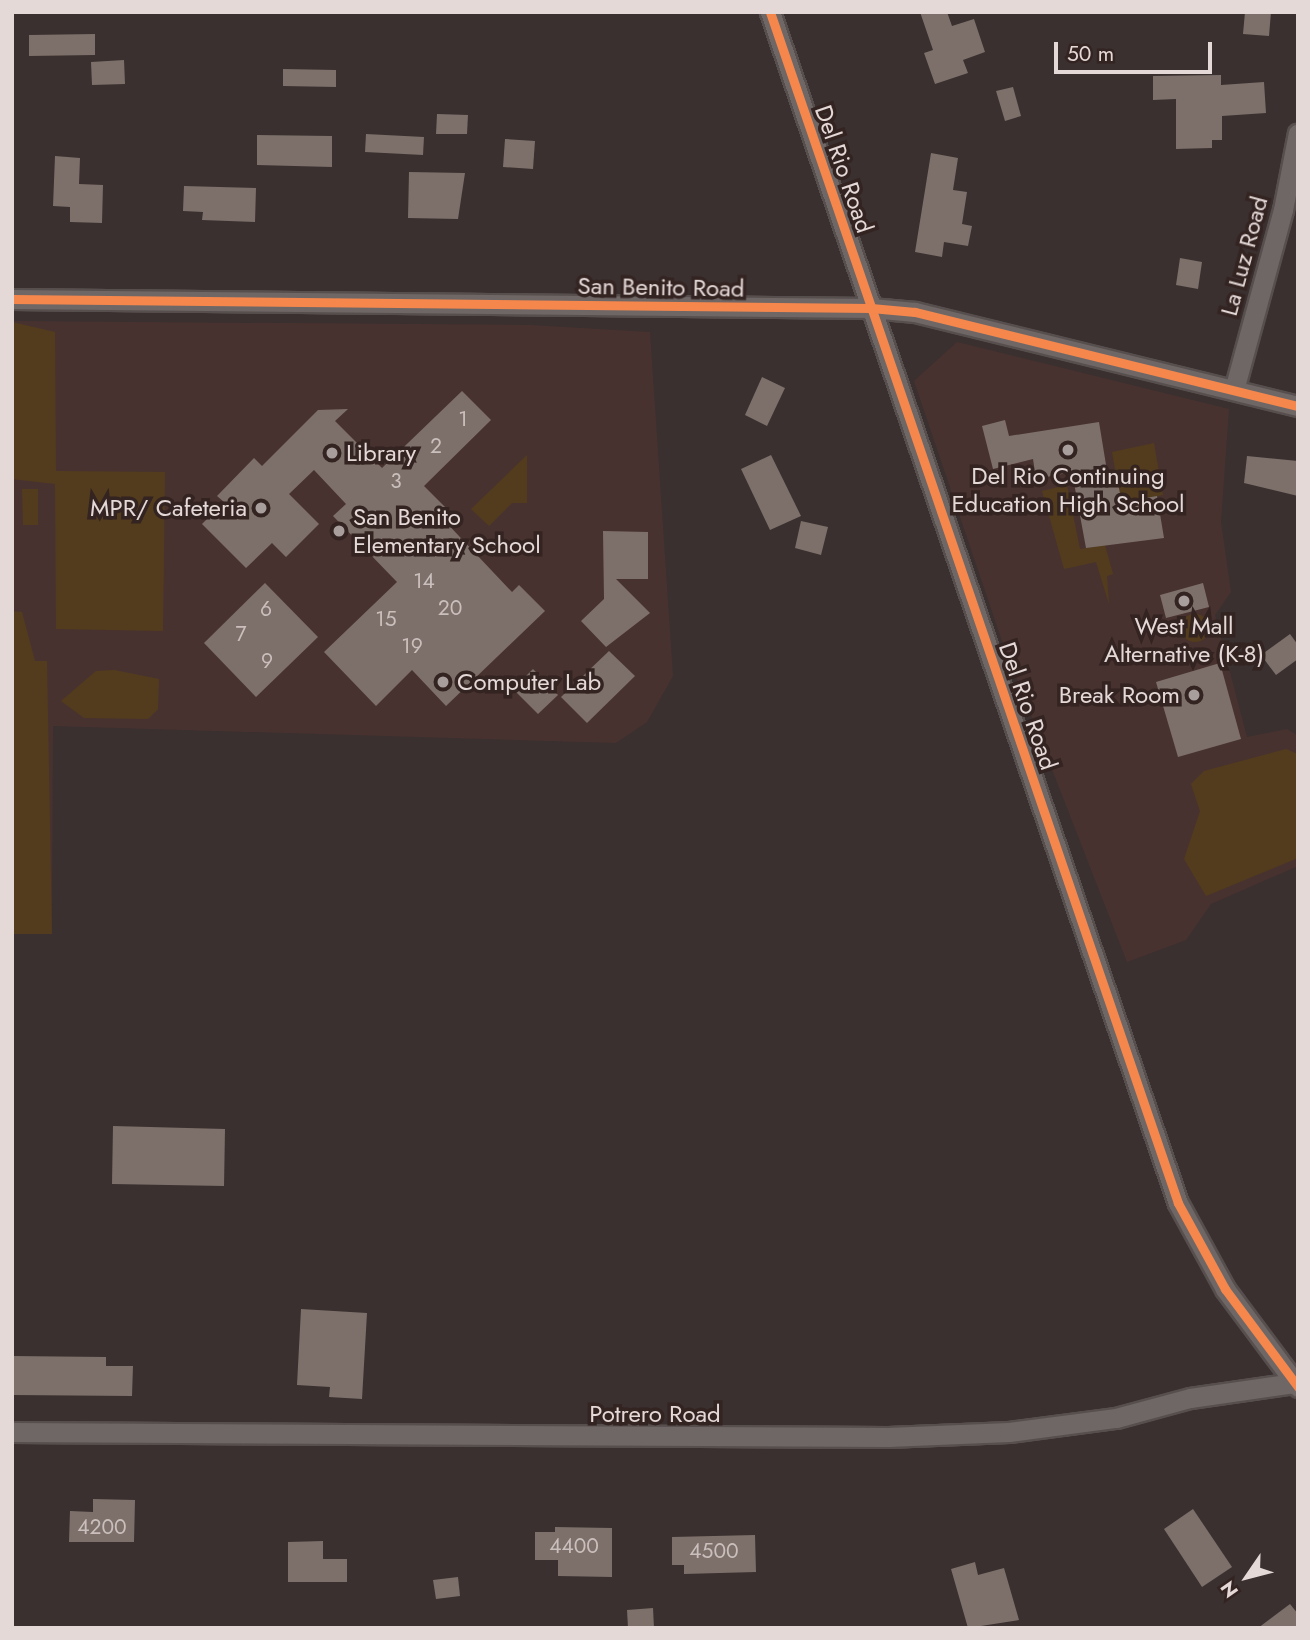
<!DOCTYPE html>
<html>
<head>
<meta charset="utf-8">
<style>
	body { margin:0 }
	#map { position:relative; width:1310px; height:1640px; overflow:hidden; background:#3a302f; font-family:Jost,sans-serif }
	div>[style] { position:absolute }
	.built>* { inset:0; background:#48322f }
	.green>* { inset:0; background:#533c1d }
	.round { border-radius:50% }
	.building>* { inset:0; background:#7d706a }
	.roads { filter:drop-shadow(2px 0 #574f4e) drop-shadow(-2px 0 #574f4e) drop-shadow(0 2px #574f4e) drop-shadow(0 -2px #574f4e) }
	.minor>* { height:19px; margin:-9.5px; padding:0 9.5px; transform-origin:9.5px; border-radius:9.5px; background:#6f6766 }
	.cycleway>* { height:9px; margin:-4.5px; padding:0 4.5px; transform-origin:4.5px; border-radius:4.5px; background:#f5874c }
	.dots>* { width:19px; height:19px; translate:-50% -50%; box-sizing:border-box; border:4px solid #332321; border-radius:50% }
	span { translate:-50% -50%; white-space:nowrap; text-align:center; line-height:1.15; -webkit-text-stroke:7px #332321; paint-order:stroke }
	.number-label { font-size:21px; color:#cabfbc }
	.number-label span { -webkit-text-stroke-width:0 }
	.street-label { font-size:24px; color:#e4d9d7 }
	.poi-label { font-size:24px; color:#e4d9d7 }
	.left { translate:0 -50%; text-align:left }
	.right { translate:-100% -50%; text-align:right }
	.frame { position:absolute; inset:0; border:14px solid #e4d9d7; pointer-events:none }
	.north { position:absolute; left:1212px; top:1542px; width:70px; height:70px; -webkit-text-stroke:5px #332321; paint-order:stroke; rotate:235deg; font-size:19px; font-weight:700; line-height:28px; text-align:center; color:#e4d9d7 }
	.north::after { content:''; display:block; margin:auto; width:24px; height:32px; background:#e4d9d7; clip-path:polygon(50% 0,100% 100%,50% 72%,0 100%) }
	.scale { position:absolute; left:1054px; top:42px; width:158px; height:32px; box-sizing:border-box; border:4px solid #e4d9d7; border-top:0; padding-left:9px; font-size:21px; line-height:24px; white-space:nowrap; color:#e4d9d7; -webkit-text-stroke:5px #332321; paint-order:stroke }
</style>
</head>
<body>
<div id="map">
	<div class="built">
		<div style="clip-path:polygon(12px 321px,530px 325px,650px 332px,673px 676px,647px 722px,616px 743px,53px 726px,52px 934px,12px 934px)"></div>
		<div style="clip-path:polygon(957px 342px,1229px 409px,1221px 522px,1231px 592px,1215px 615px,1247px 737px,1287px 729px,1298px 736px,1298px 866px,1211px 904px,1186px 940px,1127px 962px,1001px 638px,914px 381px)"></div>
	</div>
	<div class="green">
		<div style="clip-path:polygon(12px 322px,55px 332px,56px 471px,165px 472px,163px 631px,56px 629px,55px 484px,12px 479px)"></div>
		<div style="clip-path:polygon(1154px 443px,1163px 495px,1121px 503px,1112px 452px)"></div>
		<div style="clip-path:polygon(527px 455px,527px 503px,512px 503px,489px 526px,471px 509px)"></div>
		<div style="clip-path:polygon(1067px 485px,1080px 549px,1105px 545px,1113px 574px,1107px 576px,1109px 604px,1096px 562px,1064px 569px,1042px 491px)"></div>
		<div style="clip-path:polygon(22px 489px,38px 489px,38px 525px,23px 525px)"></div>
		<div style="clip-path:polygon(12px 611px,22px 612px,35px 661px,47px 661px,52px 934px,12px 934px)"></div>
		<div class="round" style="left:1181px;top:614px;width:28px;height:28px"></div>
		<div style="clip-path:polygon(114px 670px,159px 679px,158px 709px,148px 719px,84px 718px,61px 701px,96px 671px)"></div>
		<div style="clip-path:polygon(1286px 749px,1298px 754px,1298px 858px,1206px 896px,1184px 859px,1200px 811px,1191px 784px,1204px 771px)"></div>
	</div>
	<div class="building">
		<div style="clip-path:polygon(920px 12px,947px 12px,952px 26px,974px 19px,985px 52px,963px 60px,968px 73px,935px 84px,924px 53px,933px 50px)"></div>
		<div style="clip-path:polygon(1245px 12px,1271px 12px,1269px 36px,1243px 34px)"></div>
		<div style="clip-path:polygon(95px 34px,95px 55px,29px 56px,29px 35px)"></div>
		<div style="clip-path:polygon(124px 60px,125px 84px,92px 85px,91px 62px)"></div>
		<div style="clip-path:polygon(283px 69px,336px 70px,336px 87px,283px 86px)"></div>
		<div style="clip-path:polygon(1221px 75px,1221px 85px,1264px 82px,1266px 113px,1222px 116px,1222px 140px,1212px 140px,1212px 148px,1176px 149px,1176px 99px,1153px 100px,1153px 76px)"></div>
		<div style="clip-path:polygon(1013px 87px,1021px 116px,1005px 121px,996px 91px)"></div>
		<div style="clip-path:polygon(437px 114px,468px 115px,467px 134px,436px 134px)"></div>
		<div style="clip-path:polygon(366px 134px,424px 137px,423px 155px,365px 152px)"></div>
		<div style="clip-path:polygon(257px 135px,332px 136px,332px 167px,257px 165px)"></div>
		<div style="clip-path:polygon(505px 139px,535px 141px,533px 169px,503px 167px)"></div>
		<div style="clip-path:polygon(931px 153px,958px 158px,953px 190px,967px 192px,962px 224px,972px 226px,968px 246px,944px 242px,942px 257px,915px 252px)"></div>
		<div style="clip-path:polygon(55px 156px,80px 158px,79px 184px,103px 185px,102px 223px,70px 222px,70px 207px,53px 206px)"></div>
		<div style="clip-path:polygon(409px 172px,465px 173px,458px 219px,408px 218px)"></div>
		<div style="clip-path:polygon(184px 186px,256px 188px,255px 222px,202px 220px,203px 212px,183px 211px)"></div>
		<div style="clip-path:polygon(1180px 258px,1202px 262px,1198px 289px,1176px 285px)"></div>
		<div style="clip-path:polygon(762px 377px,785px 388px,767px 426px,745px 415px)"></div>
		<div style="clip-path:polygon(462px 391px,491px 420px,424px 486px,448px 510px,441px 517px,512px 592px,519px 585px,545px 611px,446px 706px,412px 670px,376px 706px,324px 652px,397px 582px,333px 516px,346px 504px,314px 470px,289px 494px,319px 524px,286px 557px,272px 543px,246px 568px,202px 524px,224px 502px,217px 496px,254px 458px,262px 466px,318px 410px,348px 409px,335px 421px,382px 468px)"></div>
		<div style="clip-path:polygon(1005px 420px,1009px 436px,1099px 422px,1108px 477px,1116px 475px,1122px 502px,1157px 496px,1164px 538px,1086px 548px,1072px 472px,1036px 479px,1033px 459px,993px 469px,982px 426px)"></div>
		<div style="clip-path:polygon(771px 455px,801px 516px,770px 530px,741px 469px)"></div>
		<div style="clip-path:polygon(1247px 456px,1298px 461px,1298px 496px,1244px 483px)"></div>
		<div style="clip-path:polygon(801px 521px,828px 527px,821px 555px,795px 548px)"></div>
		<div style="clip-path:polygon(603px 531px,648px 532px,648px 579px,616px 579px,650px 613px,606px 647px,581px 621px,604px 599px)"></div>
		<div style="clip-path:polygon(265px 583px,318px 637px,256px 697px,204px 643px)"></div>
		<div style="clip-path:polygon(1203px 583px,1209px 607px,1166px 618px,1160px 595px)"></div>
		<div style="clip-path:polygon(1290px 634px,1298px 645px,1298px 659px,1276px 675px,1261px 655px)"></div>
		<div style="clip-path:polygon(609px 651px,635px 676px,587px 723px,561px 697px)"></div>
		<div style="clip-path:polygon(1220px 663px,1241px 739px,1178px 757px,1156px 682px)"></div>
		<div style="clip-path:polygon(533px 669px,558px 695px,538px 714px,513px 689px)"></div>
		<div style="clip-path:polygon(113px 1126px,225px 1129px,224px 1186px,112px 1184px)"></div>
		<div style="clip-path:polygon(301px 1309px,367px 1313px,362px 1399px,329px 1397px,330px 1387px,297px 1385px)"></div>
		<div style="clip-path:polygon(12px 1356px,106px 1357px,106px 1366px,133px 1366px,132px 1396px,12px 1395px)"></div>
		<div style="clip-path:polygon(93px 1499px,135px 1500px,134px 1542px,69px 1542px,70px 1511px,93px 1512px)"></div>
		<div style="clip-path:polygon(1193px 1509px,1232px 1567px,1202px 1587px,1164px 1529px)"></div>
		<div style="clip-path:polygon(555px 1527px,612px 1528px,612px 1577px,558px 1576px,558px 1560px,535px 1560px,535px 1532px,555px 1532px)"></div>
		<div style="clip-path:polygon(755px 1535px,756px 1572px,684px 1574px,684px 1565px,672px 1565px,672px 1537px)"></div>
		<div style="clip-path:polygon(323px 1541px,323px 1559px,347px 1559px,347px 1582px,288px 1582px,288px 1542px)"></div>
		<div style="clip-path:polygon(975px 1562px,978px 1575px,1004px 1568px,1019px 1620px,968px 1628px,951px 1569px)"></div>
		<div style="clip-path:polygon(458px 1577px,460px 1596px,436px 1599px,433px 1580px)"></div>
		<div style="clip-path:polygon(1290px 1604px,1298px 1614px,1298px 1628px,1258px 1628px)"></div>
		<div style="clip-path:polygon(653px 1608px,654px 1628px,628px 1628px,627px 1610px)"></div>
	</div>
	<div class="roads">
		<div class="minor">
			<div style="left:770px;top:12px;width:1259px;rotate:71.09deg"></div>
			<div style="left:1178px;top:1203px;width:98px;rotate:61.3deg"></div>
			<div style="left:1225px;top:1289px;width:122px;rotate:53.3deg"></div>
			<div style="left:12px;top:299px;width:859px;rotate:0.6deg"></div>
			<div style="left:871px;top:308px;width:44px;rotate:5.2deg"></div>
			<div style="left:915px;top:312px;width:394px;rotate:13.8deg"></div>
			<div style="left:1234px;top:390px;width:187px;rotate:-74.8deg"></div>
			<div style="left:1283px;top:210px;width:78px;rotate:-79deg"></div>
			<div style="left:12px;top:1432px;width:876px;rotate:0.33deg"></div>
			<div style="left:888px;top:1437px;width:121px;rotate:-2.4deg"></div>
			<div style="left:1009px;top:1432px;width:108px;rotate:-7.5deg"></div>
			<div style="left:1116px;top:1418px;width:77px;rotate:-15.1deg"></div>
			<div style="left:1190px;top:1398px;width:105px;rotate:-8.2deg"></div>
		</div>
	</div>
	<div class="cycleway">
		<div style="left:770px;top:12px;width:1259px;rotate:71.09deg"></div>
		<div style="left:1178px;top:1203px;width:98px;rotate:61.3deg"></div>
		<div style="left:1225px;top:1289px;width:122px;rotate:53.3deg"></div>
		<div style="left:12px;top:299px;width:859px;rotate:0.6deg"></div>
		<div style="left:871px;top:308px;width:44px;rotate:5.2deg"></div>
		<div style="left:915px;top:312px;width:394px;rotate:13.8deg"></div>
	</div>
	<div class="dots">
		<div style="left:1068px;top:450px;background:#a89e9c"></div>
		<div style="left:332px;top:453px;background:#a89e9c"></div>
		<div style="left:261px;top:508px;background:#a89e9c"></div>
		<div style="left:339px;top:531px;background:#a89e9c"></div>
		<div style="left:1184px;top:601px;background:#a89e9c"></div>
		<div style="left:443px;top:682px;background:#a89e9c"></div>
		<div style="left:1194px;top:695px;background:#a89e9c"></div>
	</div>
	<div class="number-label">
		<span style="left:463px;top:419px">1</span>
		<span style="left:436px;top:446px">2</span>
		<span style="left:396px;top:481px">3</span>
		<span style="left:424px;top:581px">14</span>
		<span style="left:450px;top:608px">20</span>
		<span style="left:266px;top:609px">6</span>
		<span style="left:386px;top:619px">15</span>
		<span style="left:241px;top:634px">7</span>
		<span style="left:412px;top:646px">19</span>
		<span style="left:267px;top:661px">9</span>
		<span style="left:102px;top:1527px">4200</span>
		<span style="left:574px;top:1546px">4400</span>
		<span style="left:714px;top:1551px">4500</span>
	</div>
	<div class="street-label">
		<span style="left:844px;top:169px;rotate:71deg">Del Rio Road</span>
		<span style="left:1244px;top:256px;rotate:-75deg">La Luz Road</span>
		<span style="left:661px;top:287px;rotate:1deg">San Benito Road</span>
		<span style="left:1028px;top:706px;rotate:71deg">Del Rio Road</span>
		<span style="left:655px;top:1414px">Potrero Road</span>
	</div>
	<div class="poi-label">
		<span class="left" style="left:346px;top:453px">Library</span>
		<span style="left:1068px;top:490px">Del Rio Continuing<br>Education High School</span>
		<span class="right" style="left:247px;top:508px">MPR/ Cafeteria</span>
		<span class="left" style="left:353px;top:531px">San Benito<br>Elementary School</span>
		<span style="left:1184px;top:640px">West Mall<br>Alternative (K-8)</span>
		<span class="left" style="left:457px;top:682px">Computer Lab</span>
		<span class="right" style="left:1180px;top:695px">Break Room</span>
	</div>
	<div class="frame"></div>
	<div class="north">N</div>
	<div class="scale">50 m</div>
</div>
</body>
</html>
